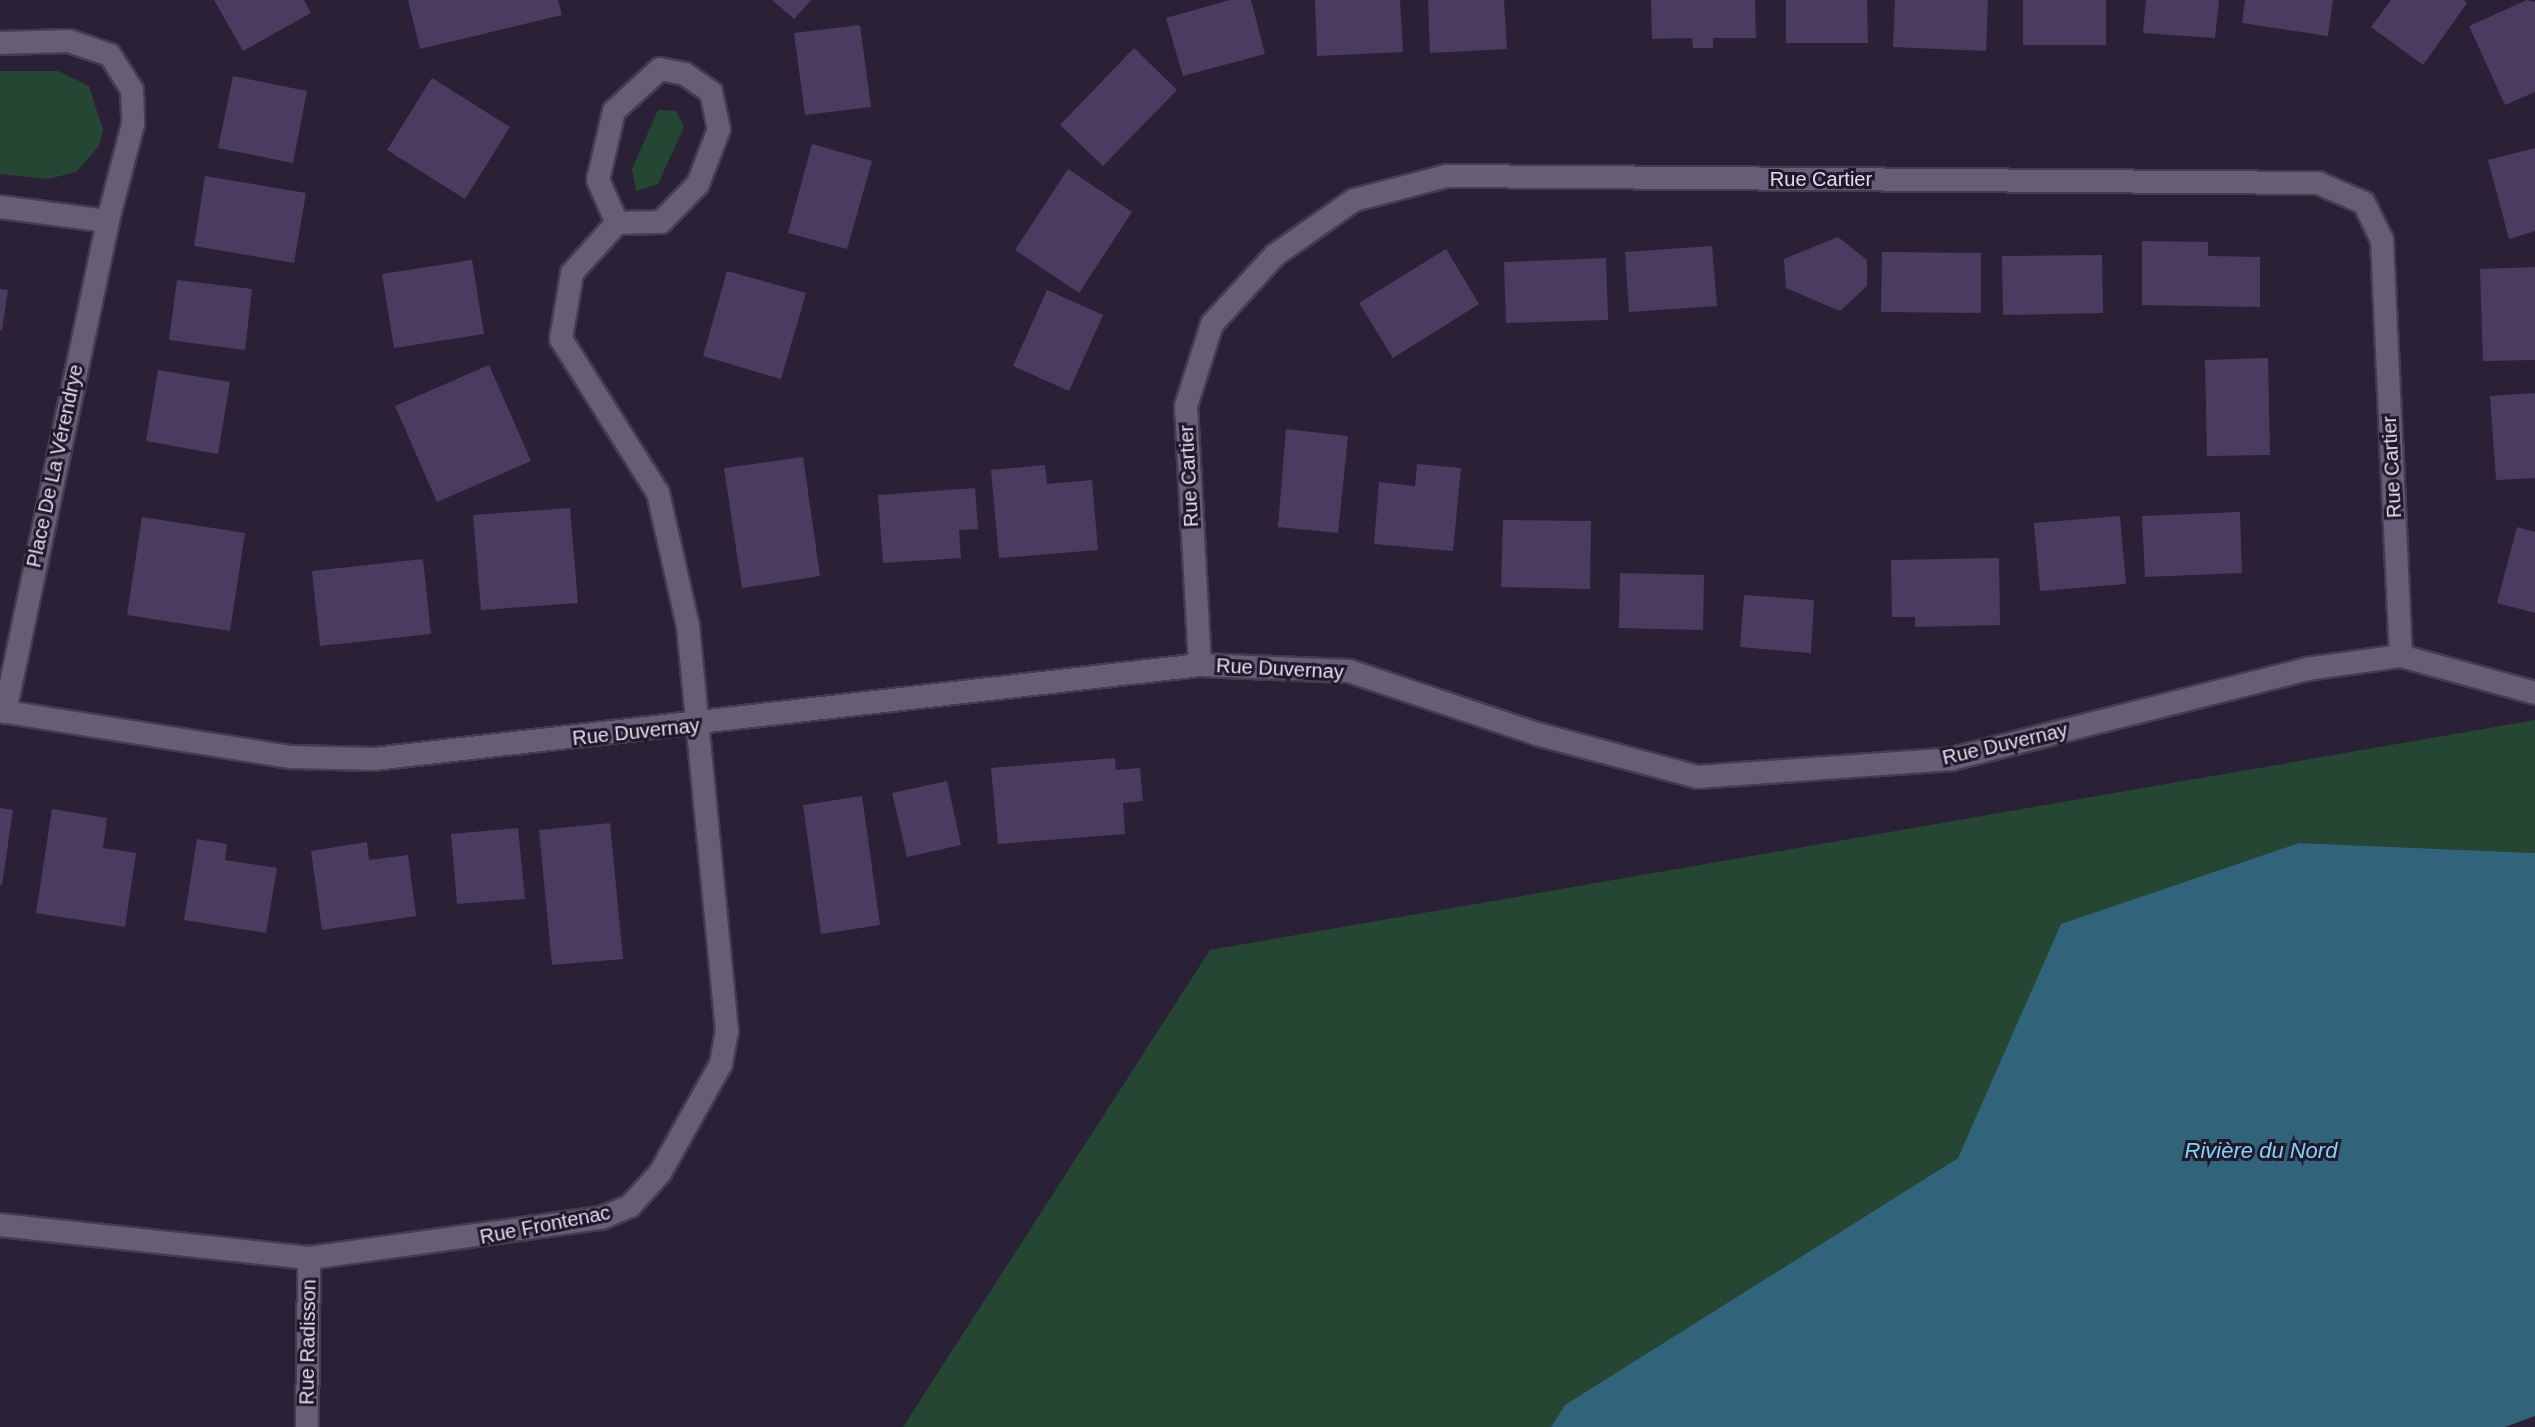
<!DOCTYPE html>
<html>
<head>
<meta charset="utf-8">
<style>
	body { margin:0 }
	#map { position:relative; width:2535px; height:1427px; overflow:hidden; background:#2b2136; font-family:Helvetica,sans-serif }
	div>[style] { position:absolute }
	.green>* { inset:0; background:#254633 }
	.water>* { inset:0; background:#31647a }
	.building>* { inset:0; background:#4c3b60 }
	.roads { filter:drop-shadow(2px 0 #453d4e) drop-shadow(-2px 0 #453d4e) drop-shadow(0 2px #453d4e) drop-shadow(0 -2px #453d4e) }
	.minor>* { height:22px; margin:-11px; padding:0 11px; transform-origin:11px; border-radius:11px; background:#685d76 }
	span { translate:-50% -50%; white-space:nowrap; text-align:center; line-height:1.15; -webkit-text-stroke:6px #21182c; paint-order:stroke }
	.street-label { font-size:20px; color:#e3ddeb }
	.water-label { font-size:22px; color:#81d3f8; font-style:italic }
</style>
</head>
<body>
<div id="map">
	<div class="green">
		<div style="clip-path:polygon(0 71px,58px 71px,89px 86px,103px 130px,99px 146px,76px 172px,48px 179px,0 174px)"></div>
		<div style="clip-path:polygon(658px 110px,676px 111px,684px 127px,658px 184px,636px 191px,632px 169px)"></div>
		<div style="clip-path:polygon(2535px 720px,2535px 853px,2299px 843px,2062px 924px,1958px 1158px,1566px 1405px,1551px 1427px,903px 1427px,1210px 950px)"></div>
	</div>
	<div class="water">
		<div style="clip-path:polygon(2299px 843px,2535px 853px,2535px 1416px,2505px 1427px,1551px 1427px,1565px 1405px,1958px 1158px,2061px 924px)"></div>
	</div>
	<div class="building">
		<div style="clip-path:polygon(214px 0,304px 0,311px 13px,243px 51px)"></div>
		<div style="clip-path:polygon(408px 0,558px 0,562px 15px,420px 49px)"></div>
		<div style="clip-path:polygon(772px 0,811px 0,794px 19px)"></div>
		<div style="clip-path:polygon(1230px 0,1251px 0,1265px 54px,1183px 76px,1166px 18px)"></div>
		<div style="clip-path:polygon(1315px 0,1400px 0,1403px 52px,1317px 56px)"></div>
		<div style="clip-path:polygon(1428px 0,1504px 0,1507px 49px,1430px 53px)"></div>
		<div style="clip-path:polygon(1651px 0,1755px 0,1756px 38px,1713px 38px,1713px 48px,1693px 48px,1692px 38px,1652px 39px)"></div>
		<div style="clip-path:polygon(1786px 0,1867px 0,1868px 43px,1786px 43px)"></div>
		<div style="clip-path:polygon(1895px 0,1988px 0,1986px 51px,1893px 47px)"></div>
		<div style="clip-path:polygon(2023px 0,2106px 0,2106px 45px,2023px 45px)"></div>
		<div style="clip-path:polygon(2146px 0,2219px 0,2215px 38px,2143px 33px)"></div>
		<div style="clip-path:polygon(2245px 0,2333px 0,2328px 36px,2242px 23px)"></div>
		<div style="clip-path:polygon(2391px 0,2464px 0,2467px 3px,2423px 65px,2371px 27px)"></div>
		<div style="clip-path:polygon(2527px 0,2535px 2px,2535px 92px,2505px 105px,2469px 26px)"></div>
		<div style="clip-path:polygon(860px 25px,871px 107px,805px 115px,794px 33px)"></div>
		<div style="clip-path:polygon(1134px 48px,1177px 90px,1103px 166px,1060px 125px)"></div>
		<div style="clip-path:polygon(233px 76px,307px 91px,293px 163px,218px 148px)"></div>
		<div style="clip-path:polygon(432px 78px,510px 127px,465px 199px,387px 150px)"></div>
		<div style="clip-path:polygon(812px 144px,872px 161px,847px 249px,788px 233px)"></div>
		<div style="clip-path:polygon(2535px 148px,2535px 231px,2509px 239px,2488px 160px)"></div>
		<div style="clip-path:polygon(1068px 169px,1132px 212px,1079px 293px,1015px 250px)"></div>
		<div style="clip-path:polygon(205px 176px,306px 193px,294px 263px,194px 246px)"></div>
		<div style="clip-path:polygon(1838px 237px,1867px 260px,1867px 286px,1840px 311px,1786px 288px,1784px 259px)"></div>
		<div style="clip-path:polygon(2142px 241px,2208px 242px,2208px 256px,2260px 257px,2260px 307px,2142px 305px)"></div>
		<div style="clip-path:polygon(1712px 246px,1717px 306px,1629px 312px,1625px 252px)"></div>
		<div style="clip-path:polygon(1446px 249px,1479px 304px,1393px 358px,1359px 303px)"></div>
		<div style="clip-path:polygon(1882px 252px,1981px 253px,1981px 313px,1881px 312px)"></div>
		<div style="clip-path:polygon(2102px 255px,2103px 313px,2003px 315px,2002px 256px)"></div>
		<div style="clip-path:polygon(1606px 258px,1608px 320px,1506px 323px,1504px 262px)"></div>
		<div style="clip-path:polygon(472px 260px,484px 334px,394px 348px,382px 274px)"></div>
		<div style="clip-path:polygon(2535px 267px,2535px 360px,2483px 361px,2480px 269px)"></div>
		<div style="clip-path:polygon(727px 271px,806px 293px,781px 379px,703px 356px)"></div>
		<div style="clip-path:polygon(177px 280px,252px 289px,245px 350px,169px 340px)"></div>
		<div style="clip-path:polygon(0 289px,8px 290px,2px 330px,0 330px)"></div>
		<div style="clip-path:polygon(1047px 290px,1103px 315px,1069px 391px,1013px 366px)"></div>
		<div style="clip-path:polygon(2268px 358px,2270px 455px,2207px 456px,2205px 360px)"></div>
		<div style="clip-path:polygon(489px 365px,531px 461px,437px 502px,395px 406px)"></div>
		<div style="clip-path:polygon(158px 370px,230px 382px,218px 454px,146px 441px)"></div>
		<div style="clip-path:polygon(2535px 393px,2535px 478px,2496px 480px,2490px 396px)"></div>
		<div style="clip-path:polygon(1286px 429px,1348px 436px,1338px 533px,1278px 527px)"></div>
		<div style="clip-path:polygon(803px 457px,820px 576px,742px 588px,724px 468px)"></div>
		<div style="clip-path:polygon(1417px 464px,1461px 468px,1453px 551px,1374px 544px,1379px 482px,1415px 486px)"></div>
		<div style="clip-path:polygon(1045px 465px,1047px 484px,1092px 480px,1098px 550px,999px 558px,991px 470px)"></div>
		<div style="clip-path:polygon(975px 488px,978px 529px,959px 530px,961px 558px,883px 563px,878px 495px)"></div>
		<div style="clip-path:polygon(570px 508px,578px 603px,481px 610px,473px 515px)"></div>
		<div style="clip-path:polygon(2240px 512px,2242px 573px,2145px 577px,2142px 516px)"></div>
		<div style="clip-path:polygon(2120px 516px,2126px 584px,2040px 591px,2034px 523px)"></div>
		<div style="clip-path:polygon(142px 517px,245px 533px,230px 631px,127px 615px)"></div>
		<div style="clip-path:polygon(1503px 520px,1591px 521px,1590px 589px,1501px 587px)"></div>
		<div style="clip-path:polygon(2517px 527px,2535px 532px,2535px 613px,2497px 603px)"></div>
		<div style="clip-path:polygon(1999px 558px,2000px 625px,1915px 627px,1915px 617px,1892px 617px,1891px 560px)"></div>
		<div style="clip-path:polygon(423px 559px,431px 634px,320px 646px,312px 571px)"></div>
		<div style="clip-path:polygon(1620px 573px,1704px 575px,1703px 630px,1619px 628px)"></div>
		<div style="clip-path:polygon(1744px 595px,1814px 600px,1811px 653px,1740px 647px)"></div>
		<div style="clip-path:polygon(1115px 758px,1116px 770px,1140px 768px,1143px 801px,1123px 803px,1125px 834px,998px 844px,991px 768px)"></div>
		<div style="clip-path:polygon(947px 781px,961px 845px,907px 857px,892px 793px)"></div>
		<div style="clip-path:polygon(862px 796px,880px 925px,821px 934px,803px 805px)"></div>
		<div style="clip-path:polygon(0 808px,13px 810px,2px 885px,0 885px)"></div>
		<div style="clip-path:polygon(52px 809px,107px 818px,103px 848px,136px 853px,125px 927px,36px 913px)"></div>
		<div style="clip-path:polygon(610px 823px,623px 959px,552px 965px,539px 830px)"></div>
		<div style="clip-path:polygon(518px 828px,525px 899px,457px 904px,451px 834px)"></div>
		<div style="clip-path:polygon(197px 839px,227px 844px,225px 860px,277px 868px,266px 933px,184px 920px)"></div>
		<div style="clip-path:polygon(367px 842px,369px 860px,408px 855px,416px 916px,322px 930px,311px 851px)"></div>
	</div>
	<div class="roads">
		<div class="minor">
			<div style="left:0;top:43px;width:69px;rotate:-1.7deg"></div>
			<div style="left:69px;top:41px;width:43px;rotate:18.9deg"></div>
			<div style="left:110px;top:55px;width:41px;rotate:57.8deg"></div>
			<div style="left:132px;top:90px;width:34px;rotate:88deg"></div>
			<div style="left:133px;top:124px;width:100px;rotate:104.5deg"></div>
			<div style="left:108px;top:221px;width:502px;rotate:101.85deg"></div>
			<div style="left:0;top:207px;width:109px;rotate:7.4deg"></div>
			<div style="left:1200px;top:665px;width:259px;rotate:-93.1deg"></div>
			<div style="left:1186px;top:406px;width:86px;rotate:-72.4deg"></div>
			<div style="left:1212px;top:324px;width:93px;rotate:-47.6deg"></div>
			<div style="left:1275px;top:255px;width:96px;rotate:-34.8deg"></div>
			<div style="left:1354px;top:200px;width:95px;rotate:-14.6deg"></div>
			<div style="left:1446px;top:176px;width:872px;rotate:0.46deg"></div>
			<div style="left:2318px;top:183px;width:50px;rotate:23.5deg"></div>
			<div style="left:2364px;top:203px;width:41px;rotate:64.1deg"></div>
			<div style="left:2382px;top:240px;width:416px;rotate:87.4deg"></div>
			<div style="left:0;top:711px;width:296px;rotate:9deg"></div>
			<div style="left:292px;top:757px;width:82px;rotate:1.4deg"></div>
			<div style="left:374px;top:759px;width:831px;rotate:-6.49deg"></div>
			<div style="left:1200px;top:665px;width:149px;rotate:2.3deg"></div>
			<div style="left:1349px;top:671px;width:198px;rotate:18.5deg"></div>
			<div style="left:1537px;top:734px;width:166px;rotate:15deg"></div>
			<div style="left:1697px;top:777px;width:256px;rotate:-4deg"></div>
			<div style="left:1952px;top:759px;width:366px;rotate:-14.2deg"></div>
			<div style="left:2307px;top:669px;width:95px;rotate:-7.9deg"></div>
			<div style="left:2401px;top:656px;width:139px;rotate:15.4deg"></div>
			<div style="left:0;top:1225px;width:311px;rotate:6.1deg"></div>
			<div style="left:309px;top:1258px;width:295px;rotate:-7.8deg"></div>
			<div style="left:601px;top:1218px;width:31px;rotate:-22deg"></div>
			<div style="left:630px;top:1206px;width:45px;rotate:-47.7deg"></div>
			<div style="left:660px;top:1173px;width:125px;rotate:-60.8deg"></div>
			<div style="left:721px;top:1064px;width:34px;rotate:-80deg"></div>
			<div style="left:727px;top:1031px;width:407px;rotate:-95.5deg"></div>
			<div style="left:688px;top:626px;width:136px;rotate:-102.7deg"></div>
			<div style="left:658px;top:493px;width:182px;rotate:-122.2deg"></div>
			<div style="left:561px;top:339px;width:67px;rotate:-80.5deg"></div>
			<div style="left:572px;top:273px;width:67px;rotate:-48deg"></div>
			<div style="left:617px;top:223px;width:47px;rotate:-113.8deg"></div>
			<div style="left:598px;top:180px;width:71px;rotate:-76.9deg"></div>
			<div style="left:614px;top:111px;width:62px;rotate:-42.4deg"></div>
			<div style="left:660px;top:69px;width:25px;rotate:11deg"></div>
			<div style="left:685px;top:74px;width:32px;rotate:35deg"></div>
			<div style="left:711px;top:92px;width:38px;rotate:78deg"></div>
			<div style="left:719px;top:129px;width:59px;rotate:110.9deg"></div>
			<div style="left:698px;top:184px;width:53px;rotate:134.2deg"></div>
			<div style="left:661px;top:222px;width:44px;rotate:178.7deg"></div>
			<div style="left:307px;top:1427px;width:169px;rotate:-89.3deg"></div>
		</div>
	</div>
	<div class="street-label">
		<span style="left:1821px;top:179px">Rue Cartier</span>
		<span style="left:55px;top:466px;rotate:-78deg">Place De La Vérendrye</span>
		<span style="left:2392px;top:467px;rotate:-93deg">Rue Cartier</span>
		<span style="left:1189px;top:476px;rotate:-93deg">Rue Cartier</span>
		<span style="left:1280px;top:669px;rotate:3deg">Rue Duvernay</span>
		<span style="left:636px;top:732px;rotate:-6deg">Rue Duvernay</span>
		<span style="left:2005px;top:744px;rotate:-13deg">Rue Duvernay</span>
		<span style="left:545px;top:1225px;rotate:-11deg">Rue Frontenac</span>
		<span style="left:308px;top:1342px;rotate:-89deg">Rue Radisson</span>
	</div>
	<div class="water-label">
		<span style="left:2261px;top:1151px">Rivière du Nord</span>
	</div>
</div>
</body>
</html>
